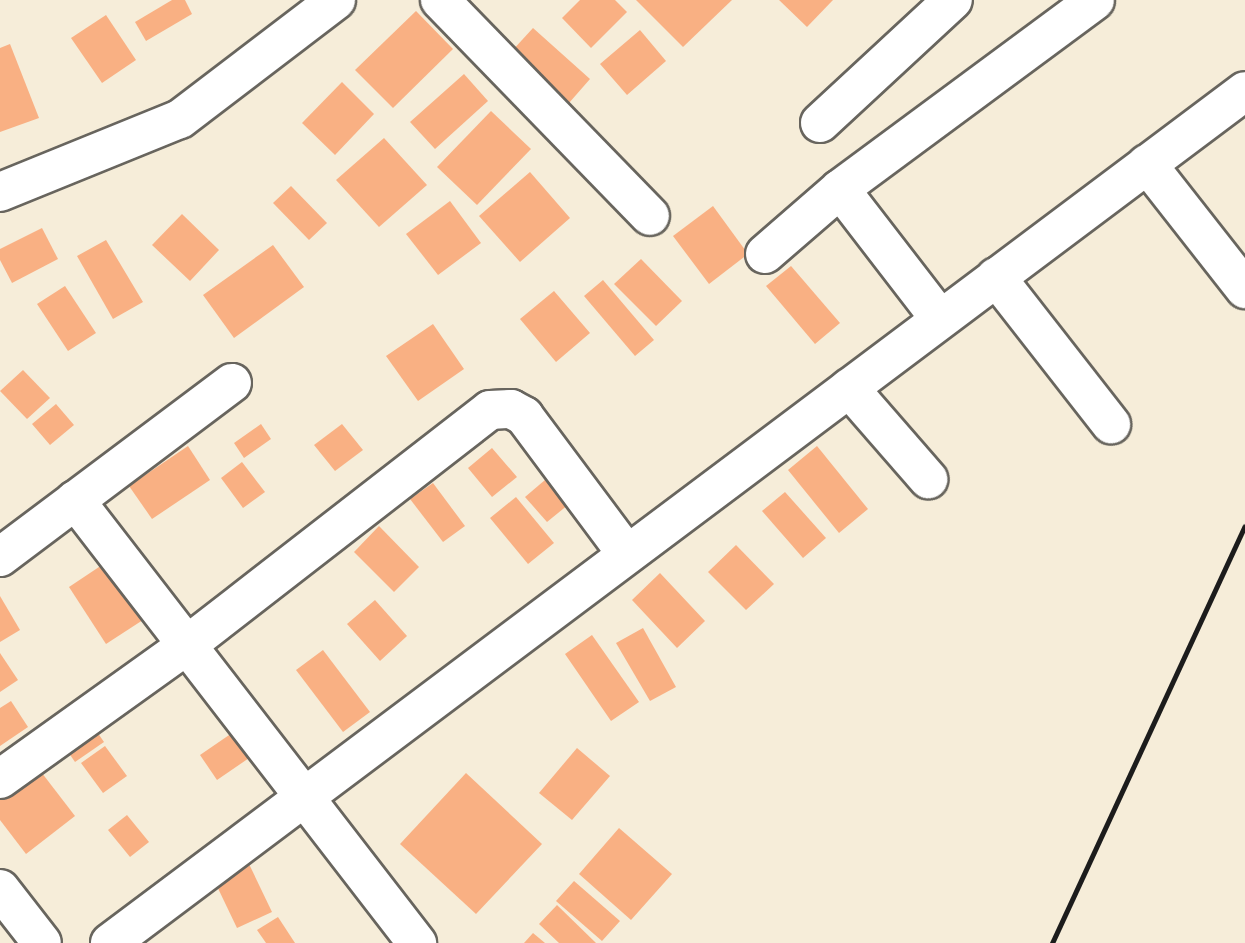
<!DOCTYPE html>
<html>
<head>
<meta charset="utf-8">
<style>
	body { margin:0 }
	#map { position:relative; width:1245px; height:943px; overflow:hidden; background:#f6edd9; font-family:"Libre Caslon Text",serif }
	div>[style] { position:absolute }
	.building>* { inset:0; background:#f9b083 }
	.roads { filter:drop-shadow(2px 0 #68655e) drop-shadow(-2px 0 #68655e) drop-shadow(0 2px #68655e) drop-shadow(0 -2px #68655e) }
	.street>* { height:38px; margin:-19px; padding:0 19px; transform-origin:19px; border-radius:19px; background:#fff }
	.highway>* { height:38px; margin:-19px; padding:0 19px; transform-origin:19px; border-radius:19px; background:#fff }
	.rail>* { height:5px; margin:-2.5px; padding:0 2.5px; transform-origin:2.5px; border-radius:2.5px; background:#1c1c1c }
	span { translate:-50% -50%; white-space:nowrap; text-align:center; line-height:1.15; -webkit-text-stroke:6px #fdfcf7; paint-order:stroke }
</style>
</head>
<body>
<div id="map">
	<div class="building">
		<div style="clip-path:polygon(172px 0,185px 0,192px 14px,146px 41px,135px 22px)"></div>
		<div style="clip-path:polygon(580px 0,615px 0,627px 12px,591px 48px,562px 18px)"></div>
		<div style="clip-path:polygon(636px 0,732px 0,683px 47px)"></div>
		<div style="clip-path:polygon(779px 0,833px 0,807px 27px)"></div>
		<div style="clip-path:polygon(416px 11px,453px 49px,393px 108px,355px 70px)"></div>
		<div style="clip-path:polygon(106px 15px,136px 60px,102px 83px,71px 38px)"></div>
		<div style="clip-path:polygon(533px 28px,590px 79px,569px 103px,511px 52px)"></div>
		<div style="clip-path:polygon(640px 30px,666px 61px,627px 95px,600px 64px)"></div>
		<div style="clip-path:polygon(10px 44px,39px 118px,0 132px,0 48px)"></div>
		<div style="clip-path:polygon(464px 74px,488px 101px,435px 149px,410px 122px)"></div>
		<div style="clip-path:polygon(342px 82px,374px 114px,335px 155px,302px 123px)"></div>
		<div style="clip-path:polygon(491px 111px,531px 149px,477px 205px,437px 167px)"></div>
		<div style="clip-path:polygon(384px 138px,427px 185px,379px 227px,336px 180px)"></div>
		<div style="clip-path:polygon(530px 172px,570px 218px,520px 262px,479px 216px)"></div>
		<div style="clip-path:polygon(291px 186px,327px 223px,309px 240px,273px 203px)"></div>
		<div style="clip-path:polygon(450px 201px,481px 243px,438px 275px,406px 234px)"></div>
		<div style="clip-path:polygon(713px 206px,748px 254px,709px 284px,673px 236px)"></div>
		<div style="clip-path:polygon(182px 214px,219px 250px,190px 281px,152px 245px)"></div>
		<div style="clip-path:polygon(42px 228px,58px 259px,12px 283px,0 260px,0 249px)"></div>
		<div style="clip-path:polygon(106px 240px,143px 302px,113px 319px,77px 256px)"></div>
		<div style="clip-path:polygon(273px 245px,304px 287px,234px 338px,203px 295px)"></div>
		<div style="clip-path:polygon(641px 259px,682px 301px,656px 326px,614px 284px)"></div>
		<div style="clip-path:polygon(791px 266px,840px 323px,815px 344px,766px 286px)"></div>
		<div style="clip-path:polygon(603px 280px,654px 340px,635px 356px,584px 296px)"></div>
		<div style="clip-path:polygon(65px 286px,96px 333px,68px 351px,37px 304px)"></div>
		<div style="clip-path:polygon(554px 291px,590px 333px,556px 362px,520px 319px)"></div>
		<div style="clip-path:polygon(433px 324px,464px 369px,418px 401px,386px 356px)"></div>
		<div style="clip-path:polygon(23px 370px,50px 398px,27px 419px,0 391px)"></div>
		<div style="clip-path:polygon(56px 404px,74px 425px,50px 445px,32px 424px)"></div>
		<div style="clip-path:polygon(261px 424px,271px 439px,244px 458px,234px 443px)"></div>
		<div style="clip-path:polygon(342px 424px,363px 450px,335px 471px,314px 445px)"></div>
		<div style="clip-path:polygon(188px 446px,210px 480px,152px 519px,129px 486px)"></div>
		<div style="clip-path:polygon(817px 446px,868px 509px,839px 533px,788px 470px)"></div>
		<div style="clip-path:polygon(492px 448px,517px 477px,492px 497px,468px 468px)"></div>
		<div style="clip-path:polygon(242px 462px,265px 492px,243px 508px,221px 478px)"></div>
		<div style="clip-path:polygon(552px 474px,574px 500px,547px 522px,525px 497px)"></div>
		<div style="clip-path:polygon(433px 483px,465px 526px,443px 542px,410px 499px)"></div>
		<div style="clip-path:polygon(785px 492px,826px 538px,803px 558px,762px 511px)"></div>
		<div style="clip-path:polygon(516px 497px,554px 543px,528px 564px,490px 518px)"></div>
		<div style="clip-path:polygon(379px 526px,419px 567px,394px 592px,354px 552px)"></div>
		<div style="clip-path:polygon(736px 545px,774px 584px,746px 610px,708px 572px)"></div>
		<div style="clip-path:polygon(108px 561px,146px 618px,106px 644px,69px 587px)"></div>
		<div style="clip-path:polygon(660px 573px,705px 621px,677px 648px,632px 600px)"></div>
		<div style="clip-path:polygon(0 596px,20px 630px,0 642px)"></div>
		<div style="clip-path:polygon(375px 600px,407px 636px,380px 661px,347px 624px)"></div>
		<div style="clip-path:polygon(643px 628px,676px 687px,650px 701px,616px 643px)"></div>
		<div style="clip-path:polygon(592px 635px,639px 702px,611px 721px,565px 654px)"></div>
		<div style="clip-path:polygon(323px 650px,370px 712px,343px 732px,296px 670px)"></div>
		<div style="clip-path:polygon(0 653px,18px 680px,0 692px)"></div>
		<div style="clip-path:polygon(11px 701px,28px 727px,0 746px,0 708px)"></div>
		<div style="clip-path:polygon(95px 729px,104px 742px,75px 762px,66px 749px)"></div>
		<div style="clip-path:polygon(235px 731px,252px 756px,217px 780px,200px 755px)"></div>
		<div style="clip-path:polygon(105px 746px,127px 776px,103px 793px,81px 763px)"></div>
		<div style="clip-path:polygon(577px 748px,610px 776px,572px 820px,539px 793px)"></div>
		<div style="clip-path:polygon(35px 764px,75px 816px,26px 854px,0 820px,0 791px)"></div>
		<div style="clip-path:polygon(466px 773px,542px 844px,476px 914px,400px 844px)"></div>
		<div style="clip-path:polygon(127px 815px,149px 842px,130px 857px,108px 830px)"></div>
		<div style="clip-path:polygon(619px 828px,672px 874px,631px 920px,579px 874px)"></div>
		<div style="clip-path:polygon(249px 864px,272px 912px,237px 928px,214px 880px)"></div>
		<div style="clip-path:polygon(574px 881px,620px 921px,602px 941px,556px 901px)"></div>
		<div style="clip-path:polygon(557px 905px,596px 943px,559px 943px,539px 924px)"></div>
		<div style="clip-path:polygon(278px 917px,295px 943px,266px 943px,257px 930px)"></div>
		<div style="clip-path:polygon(533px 933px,545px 943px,524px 943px)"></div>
	</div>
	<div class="roads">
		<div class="street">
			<div style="left:440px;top:0;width:301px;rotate:45.8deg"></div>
			<div style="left:820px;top:123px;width:181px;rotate:-42.8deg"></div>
			<div style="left:1147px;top:164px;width:159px;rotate:51.9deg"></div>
			<div style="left:840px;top:189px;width:164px;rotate:52.4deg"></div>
			<div style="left:765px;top:254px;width:99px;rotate:-40.9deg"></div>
			<div style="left:840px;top:189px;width:317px;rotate:-36.5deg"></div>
			<div style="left:996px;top:277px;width:187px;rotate:52deg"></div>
			<div style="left:849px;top:388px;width:121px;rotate:49deg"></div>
			<div style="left:75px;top:500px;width:560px;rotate:52.33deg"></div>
			<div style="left:0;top:557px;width:290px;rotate:-36.9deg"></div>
			<div style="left:0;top:779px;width:230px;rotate:-35.6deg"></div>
			<div style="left:187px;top:645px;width:383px;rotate:-37.8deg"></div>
			<div style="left:490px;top:410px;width:21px;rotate:-3deg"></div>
			<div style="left:511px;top:409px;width:15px;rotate:28deg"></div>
			<div style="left:524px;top:416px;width:172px;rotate:53.3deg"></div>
			<div style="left:0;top:889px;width:68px;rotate:52.1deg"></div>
			<div style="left:110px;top:943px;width:1419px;rotate:-36.89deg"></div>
		</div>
		<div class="highway">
			<div style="left:0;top:192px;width:194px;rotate:-22.1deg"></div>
			<div style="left:180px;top:119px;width:196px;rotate:-37.3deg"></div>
		</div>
	</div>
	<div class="rail">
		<div style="left:1052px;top:943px;width:459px;rotate:-65.2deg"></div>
	</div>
</div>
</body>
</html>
